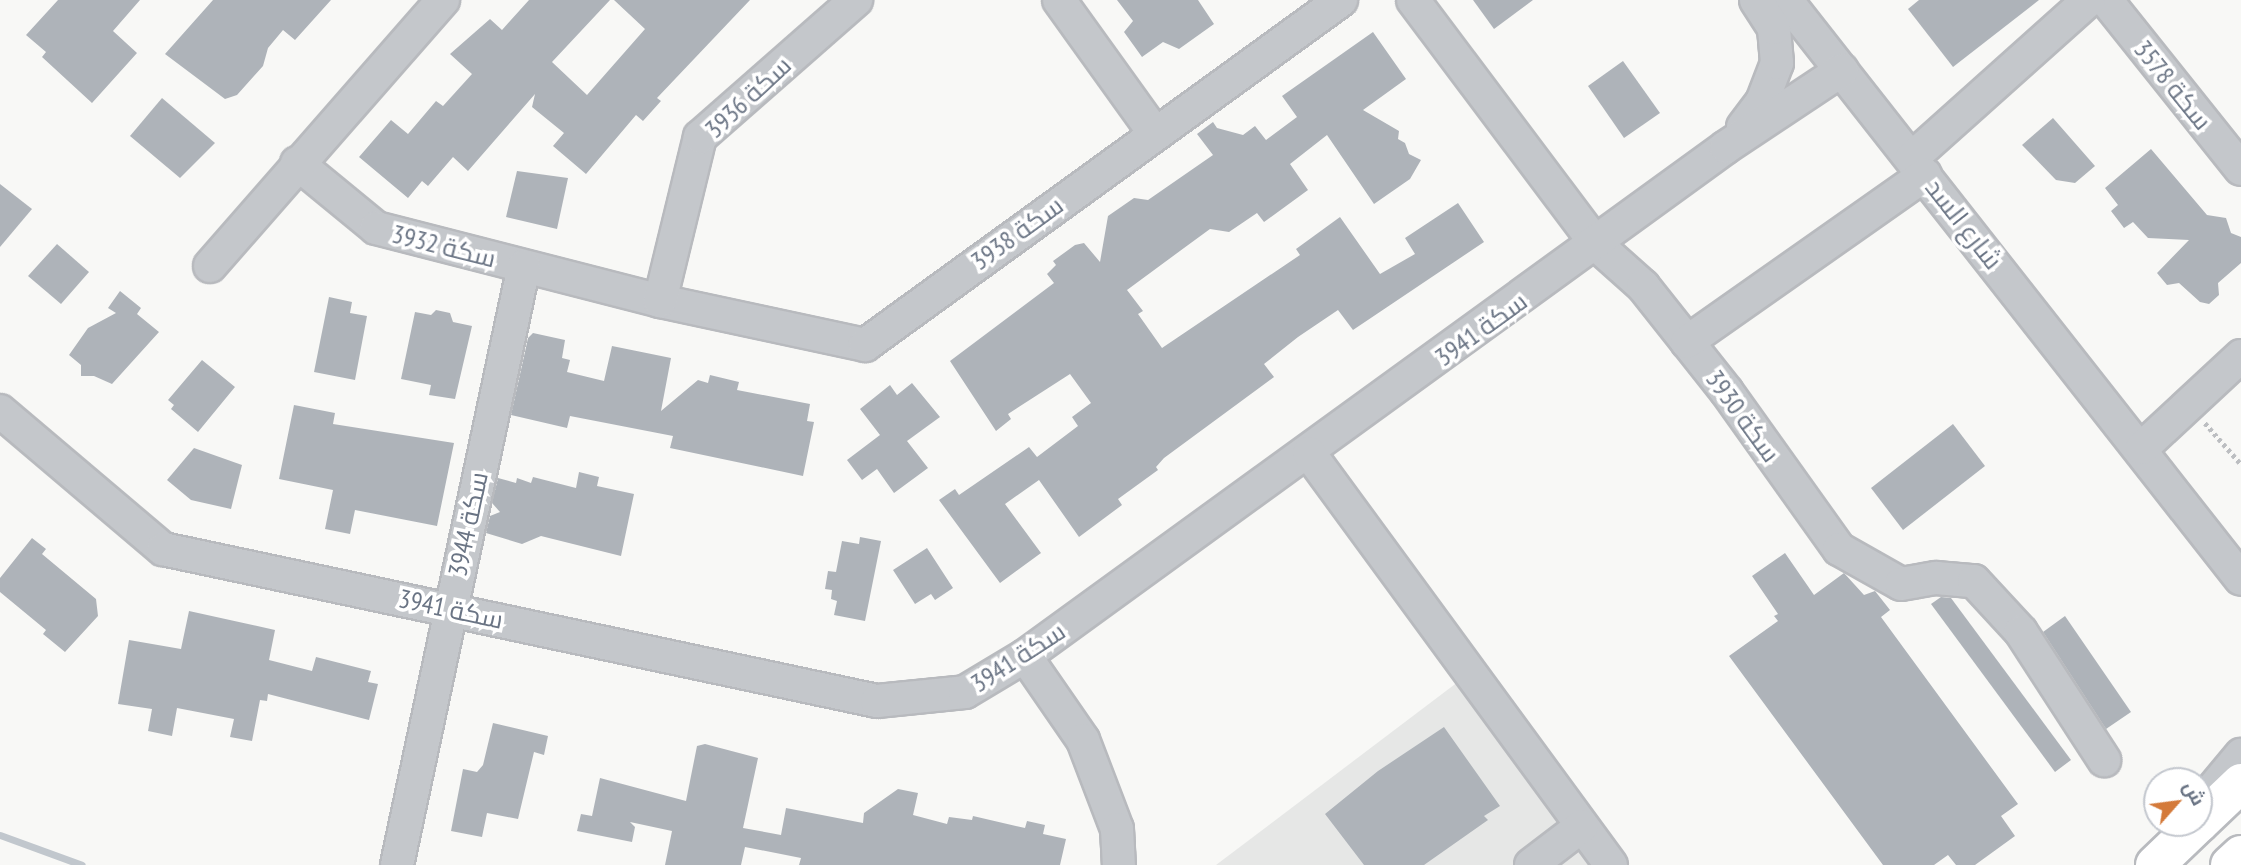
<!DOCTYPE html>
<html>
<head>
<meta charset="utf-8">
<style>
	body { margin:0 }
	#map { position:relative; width:2241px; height:865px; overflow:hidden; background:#f8f8f6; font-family:"PT Sans Narrow",Cairo,sans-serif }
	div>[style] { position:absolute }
	.built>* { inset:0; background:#e6e7e6 }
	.stream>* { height:7px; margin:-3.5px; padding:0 3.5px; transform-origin:3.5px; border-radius:3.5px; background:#c1c7cd }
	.building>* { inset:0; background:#aeb3b9 }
	.path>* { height:4.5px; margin-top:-2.25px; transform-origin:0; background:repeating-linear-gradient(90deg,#bcbec1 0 3.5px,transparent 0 7px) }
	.roads { filter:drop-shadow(2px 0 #b8babe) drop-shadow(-2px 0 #b8babe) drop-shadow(0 2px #b8babe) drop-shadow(0 -2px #b8babe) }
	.minor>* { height:32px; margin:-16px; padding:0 16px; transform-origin:16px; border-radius:16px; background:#c4c7cb }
	.major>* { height:38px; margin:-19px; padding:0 19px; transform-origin:19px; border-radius:19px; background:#fff }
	span { translate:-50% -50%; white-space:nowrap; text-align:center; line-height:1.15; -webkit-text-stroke:7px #fff; paint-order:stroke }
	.street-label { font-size:26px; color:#6a7484 }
	.north { position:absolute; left:2143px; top:767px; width:70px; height:70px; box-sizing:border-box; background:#fff; border:2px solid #c3c7ce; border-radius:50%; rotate:62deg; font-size:19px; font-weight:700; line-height:28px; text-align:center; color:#6a7484 }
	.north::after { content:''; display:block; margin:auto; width:24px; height:32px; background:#d47a3a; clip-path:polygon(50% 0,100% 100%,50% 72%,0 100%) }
</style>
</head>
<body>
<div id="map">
	<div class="built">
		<div style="clip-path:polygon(1479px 666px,1619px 865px,1216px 865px)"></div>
	</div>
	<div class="stream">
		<div style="left:0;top:835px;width:87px;rotate:20.1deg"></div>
	</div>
	<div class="building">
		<div style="clip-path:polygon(58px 0,140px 0,113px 31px,137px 53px,92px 103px,42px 57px,46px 52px,26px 35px)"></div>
		<div style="clip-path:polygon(213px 0,331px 0,295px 40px,283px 30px,268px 48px,263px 66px,237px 95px,225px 99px,165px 54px)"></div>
		<div style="clip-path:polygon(529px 0,610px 0,552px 62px,587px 95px,645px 29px,614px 0,750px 0,657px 98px,661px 101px,643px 121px,636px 115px,586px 174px,553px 146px,564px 133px,532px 107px,535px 94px,468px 171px,453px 157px,428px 186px,422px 181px,408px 198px,359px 157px,391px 120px,408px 134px,436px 101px,443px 106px,472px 74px,450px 54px,490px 19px,502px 30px)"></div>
		<div style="clip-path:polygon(1117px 0,1198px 0,1214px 24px,1179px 49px,1163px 42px,1142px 57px,1124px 32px,1133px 21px)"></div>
		<div style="clip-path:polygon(1473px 0,1533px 0,1494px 29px)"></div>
		<div style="clip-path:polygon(1919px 0,2039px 0,1953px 67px,1908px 9px)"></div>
		<div style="clip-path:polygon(1373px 32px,1406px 79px,1363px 110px,1399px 131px,1398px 139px,1405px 143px,1409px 154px,1421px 160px,1410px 179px,1374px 204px,1327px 135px,1290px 164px,1308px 190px,1264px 222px,1257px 213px,1229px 232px,1210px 229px,1184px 248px,1127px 290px,1143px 311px,1138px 314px,1162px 348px,1300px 255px,1296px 249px,1340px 217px,1380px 274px,1415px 254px,1405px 238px,1458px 203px,1484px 242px,1353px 330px,1338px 310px,1298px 337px,1264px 364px,1274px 377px,1164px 458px,1156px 467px,1158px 470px,1118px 499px,1122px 505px,1079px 537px,1039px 480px,1005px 504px,1041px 553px,1000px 583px,939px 500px,955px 489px,959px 495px,1029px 447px,1037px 457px,1078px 426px,1072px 417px,1091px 403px,1070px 374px,1008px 414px,1011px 419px,996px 431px,950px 361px,1054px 283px,1047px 274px,1056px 265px,1053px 261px,1075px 245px,1084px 243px,1100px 262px,1108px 216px,1134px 198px,1148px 200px,1213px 155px,1197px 134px,1213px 122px,1217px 128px,1243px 135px,1255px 126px,1266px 140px,1297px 117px,1282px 96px)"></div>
		<div style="clip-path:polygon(1623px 61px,1660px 113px,1624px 138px,1588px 86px)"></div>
		<div style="clip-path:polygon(162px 98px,215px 143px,180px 178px,130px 136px)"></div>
		<div style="clip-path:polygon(2053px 118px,2095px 166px,2075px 183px,2056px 180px,2022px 145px)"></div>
		<div style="clip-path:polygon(2151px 149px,2207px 215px,2226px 218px,2231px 233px,2241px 237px,2241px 263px,2218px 283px,2219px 295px,2209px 304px,2200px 302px,2179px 283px,2167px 285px,2157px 273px,2189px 240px,2148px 238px,2133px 222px,2124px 228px,2111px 211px,2118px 205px,2105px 188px)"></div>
		<div style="clip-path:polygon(517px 171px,568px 178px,557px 229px,506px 217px)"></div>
		<div style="clip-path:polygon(0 184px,32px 209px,0 247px)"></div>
		<div style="clip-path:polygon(57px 244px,89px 272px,61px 304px,28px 276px)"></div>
		<div style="clip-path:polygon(120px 291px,141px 308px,137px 314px,159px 332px,112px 384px,94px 376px,81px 376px,81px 365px,69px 355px,88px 328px,116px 313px,108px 308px)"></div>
		<div style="clip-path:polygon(329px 297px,352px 302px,350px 313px,367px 316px,355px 380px,314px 372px)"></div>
		<div style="clip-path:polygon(436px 310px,450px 313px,453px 322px,472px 326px,455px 399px,429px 395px,431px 385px,401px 379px,415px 312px,431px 315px)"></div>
		<div style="clip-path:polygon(533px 333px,565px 340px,562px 358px,570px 360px,567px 372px,604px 381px,612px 346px,671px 358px,661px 411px,698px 380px,708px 383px,710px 375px,739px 382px,737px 390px,810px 404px,807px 421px,814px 422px,803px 476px,670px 448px,673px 436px,570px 416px,567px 428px,511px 415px,528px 338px)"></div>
		<div style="clip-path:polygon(202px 360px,235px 387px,198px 432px,171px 409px,174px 405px,168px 400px)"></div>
		<div style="clip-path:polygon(912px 383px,940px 417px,907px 441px,928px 468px,894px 493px,877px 469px,862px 480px,847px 460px,880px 435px,860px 409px,890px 385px,897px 395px)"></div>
		<div style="clip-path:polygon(294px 405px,335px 413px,333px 424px,454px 443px,437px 526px,355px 510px,350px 534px,325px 529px,333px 490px,279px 479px)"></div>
		<div style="clip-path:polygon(1953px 424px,1985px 466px,1903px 530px,1871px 488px)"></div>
		<div style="clip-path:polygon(194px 448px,242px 465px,231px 509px,191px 500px,167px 480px)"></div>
		<div style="clip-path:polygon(579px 472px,599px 477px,597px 486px,634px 494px,621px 556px,541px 536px,522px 544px,486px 533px,490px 516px,500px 512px,492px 503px,498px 478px,516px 483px,517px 478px,531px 483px,533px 477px,576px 488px)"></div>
		<div style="clip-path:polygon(860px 537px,881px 541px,865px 621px,834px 615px,837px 601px,831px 599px,832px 590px,825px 589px,828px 571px,836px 572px,842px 541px,859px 544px)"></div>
		<div style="clip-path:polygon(32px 538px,46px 549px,42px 554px,96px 599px,98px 616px,65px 652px,43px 634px,46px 630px,0 592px,0 578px)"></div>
		<div style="clip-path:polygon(927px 548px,953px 588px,935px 600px,931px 594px,915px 604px,893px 570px)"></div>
		<div style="clip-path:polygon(1785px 553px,1814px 595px,1844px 573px,1864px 595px,1875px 591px,1890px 610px,1881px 617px,2018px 804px,2001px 816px,2015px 836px,1975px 865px,1956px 865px,1948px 855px,1934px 865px,1883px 865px,1729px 656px,1778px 621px,1774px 616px,1778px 614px,1752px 576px)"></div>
		<div style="clip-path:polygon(1941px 597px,1951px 598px,2071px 760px,2055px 772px,1931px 604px)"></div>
		<div style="clip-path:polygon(189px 611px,275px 630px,269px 660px,312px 671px,316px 657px,371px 671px,368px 682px,378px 684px,369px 720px,268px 694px,267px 701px,260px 700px,252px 741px,230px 737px,234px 719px,177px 708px,172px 736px,148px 731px,152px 709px,118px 704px,129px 640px,181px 649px)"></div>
		<div style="clip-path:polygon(2065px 616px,2131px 712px,2106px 729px,2043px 632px)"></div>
		<div style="clip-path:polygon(493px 723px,548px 736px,544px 755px,534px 752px,518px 819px,487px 813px,482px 837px,451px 831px,463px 769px,477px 772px,483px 765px)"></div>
		<div style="clip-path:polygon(1444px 727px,1500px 806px,1484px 816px,1488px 820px,1424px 865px,1364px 865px,1325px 814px,1378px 771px)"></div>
		<div style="clip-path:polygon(705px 744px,758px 758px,743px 828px,781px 835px,786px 808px,863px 823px,864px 813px,898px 789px,918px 793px,913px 815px,947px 824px,949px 817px,972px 820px,973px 816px,1025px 828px,1027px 821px,1045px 825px,1043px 834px,1066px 839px,1060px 865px,799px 865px,801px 858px,745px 847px,741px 865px,665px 865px,672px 831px,630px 822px,635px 827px,632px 842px,577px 831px,581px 814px,592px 816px,600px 778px,686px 801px,697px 746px)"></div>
	</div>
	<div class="path">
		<div style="left:2205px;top:423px;width:55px;rotate:48.7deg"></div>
	</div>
	<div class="roads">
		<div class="minor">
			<div style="left:1059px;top:0;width:163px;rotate:54.3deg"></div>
			<div style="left:1413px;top:0;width:306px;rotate:53.1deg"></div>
			<div style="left:1597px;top:245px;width:62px;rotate:41.7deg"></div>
			<div style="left:1643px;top:286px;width:135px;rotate:51.6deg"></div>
			<div style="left:1727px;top:392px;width:193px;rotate:54.5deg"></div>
			<div style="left:1839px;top:549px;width:71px;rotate:29.4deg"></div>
			<div style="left:1901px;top:584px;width:36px;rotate:-10deg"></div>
			<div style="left:1936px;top:578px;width:38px;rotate:5deg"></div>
			<div style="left:1974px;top:581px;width:69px;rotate:47.3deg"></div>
			<div style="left:2021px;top:632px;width:153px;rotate:57deg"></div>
			<div style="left:1786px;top:0;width:736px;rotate:51.84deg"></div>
			<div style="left:2106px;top:0;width:216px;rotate:51.4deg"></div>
			<div style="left:1743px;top:127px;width:31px;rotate:-53deg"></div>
			<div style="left:1762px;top:102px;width:42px;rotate:-69deg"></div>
			<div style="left:1777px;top:63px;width:35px;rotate:-95deg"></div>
			<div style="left:1774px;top:28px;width:33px;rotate:-123deg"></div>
			<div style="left:1912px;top:158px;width:237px;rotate:-41.8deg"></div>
			<div style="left:297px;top:163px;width:102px;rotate:39.4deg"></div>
			<div style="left:376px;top:228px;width:293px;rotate:14.4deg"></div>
			<div style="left:660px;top:301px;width:210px;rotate:12.1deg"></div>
			<div style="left:865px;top:345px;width:588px;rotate:-35.93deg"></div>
			<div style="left:210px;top:266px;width:354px;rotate:-48.8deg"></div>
			<div style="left:660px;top:301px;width:169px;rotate:-76.3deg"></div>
			<div style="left:700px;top:137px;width:208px;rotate:-41.3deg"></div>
			<div style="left:1687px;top:342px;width:291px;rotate:-35.1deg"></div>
			<div style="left:0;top:411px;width:214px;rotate:40.3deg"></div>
			<div style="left:163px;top:549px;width:730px;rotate:12.02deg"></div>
			<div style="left:877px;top:701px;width:88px;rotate:-5.8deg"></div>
			<div style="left:965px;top:692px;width:70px;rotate:-31deg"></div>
			<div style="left:1025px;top:656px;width:866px;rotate:-35.98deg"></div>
			<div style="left:1726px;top:147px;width:139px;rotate:-33.6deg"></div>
			<div style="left:2142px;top:448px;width:135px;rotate:-42.9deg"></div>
			<div style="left:1309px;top:453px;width:511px;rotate:53.76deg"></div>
			<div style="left:1025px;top:656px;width:102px;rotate:55.4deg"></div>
			<div style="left:1083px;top:740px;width:95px;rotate:69.1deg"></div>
			<div style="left:1117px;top:829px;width:36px;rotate:87deg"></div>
			<div style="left:2206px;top:797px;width:55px;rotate:-50.2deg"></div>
			<div style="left:397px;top:865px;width:612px;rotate:-78.03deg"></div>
			<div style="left:1531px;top:865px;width:64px;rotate:-37.4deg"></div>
		</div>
		<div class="major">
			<div style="left:2199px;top:823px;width:58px;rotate:-43.6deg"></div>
			<div style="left:2155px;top:865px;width:61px;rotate:-43.7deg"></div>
			<div style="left:2230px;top:865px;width:15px;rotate:-42deg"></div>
		</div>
	</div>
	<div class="street-label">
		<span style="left:2173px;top:85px;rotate:51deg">سكة 3578</span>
		<span style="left:748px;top:97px;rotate:-43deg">سكة 3936</span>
		<span style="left:1964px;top:224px;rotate:52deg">شارع السد</span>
		<span style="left:1017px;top:233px;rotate:-36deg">سكة 3938</span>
		<span style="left:444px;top:246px;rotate:14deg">سكة 3932</span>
		<span style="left:1481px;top:329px;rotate:-36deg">سكة 3941</span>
		<span style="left:1743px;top:416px;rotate:54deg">سكة 3930</span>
		<span style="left:468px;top:524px;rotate:-78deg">سكة 3944</span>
		<span style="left:451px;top:609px;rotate:12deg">سكة 3941</span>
		<span style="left:1018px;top:657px;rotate:-33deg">سكة 3941</span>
	</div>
	<div class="north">ش</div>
</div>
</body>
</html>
